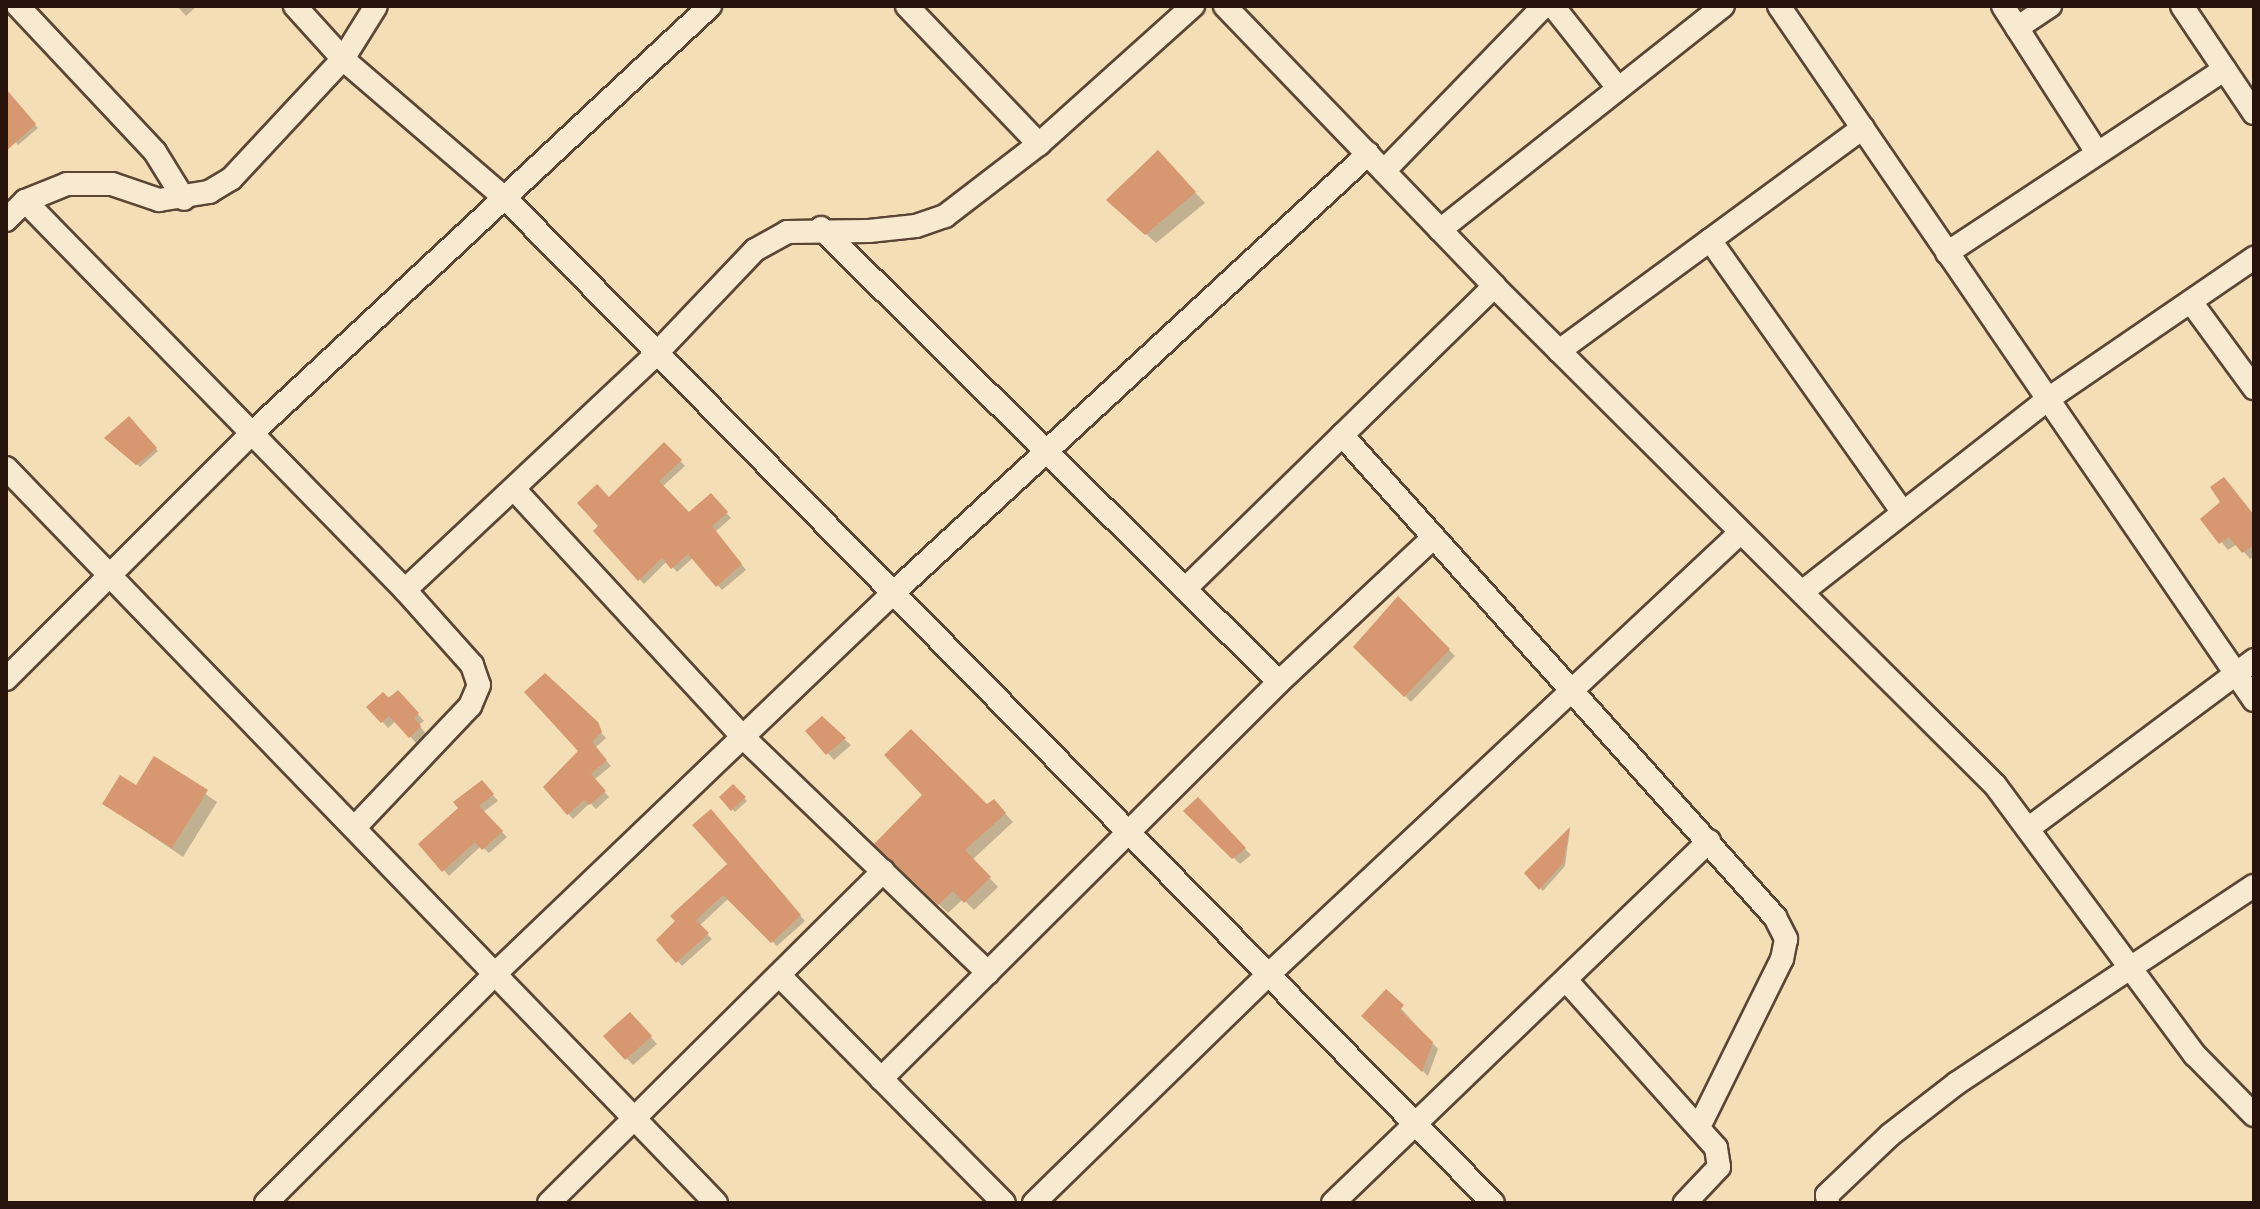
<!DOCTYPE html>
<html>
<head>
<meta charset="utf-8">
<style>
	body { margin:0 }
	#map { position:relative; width:2260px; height:1209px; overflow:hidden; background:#f3deb6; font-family:"Libre Caslon Text",serif }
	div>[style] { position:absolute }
	.shadow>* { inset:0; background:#0003 }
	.building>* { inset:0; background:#d79770 }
	.roads { filter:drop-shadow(2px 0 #5b4636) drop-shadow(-2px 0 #5b4636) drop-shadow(0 2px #5b4636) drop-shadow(0 -2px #5b4636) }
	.minor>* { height:22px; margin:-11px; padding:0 11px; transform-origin:11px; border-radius:11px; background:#f7ead0 }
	span { translate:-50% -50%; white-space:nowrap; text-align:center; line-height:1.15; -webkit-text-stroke:7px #f7ead0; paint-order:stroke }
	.frame { position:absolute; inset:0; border:8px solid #28130c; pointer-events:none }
</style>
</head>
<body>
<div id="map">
	<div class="shadow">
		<div style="clip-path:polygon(177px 6px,197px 6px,186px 16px)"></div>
		<div style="clip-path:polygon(6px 92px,38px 128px,18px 145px,6px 130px)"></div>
		<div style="clip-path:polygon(1168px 163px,1205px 203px,1156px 243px,1119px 210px)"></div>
		<div style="clip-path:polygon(129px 419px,158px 451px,140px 467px,107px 438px)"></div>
		<div style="clip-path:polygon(664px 444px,685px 466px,662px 487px,689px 515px,711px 496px,731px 518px,715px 532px,746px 570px,722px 590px,693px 558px,677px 572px,667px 561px,644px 584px,596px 531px,609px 500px)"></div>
		<div style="clip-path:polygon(2203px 519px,2254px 528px,2254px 556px,2250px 559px,2237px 544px,2228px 550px)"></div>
		<div style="clip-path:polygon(1398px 599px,1455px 656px,1411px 702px,1356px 647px)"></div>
		<div style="clip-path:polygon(545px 675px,606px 738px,595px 748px,611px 766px,594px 780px,609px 797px,596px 809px,590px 803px,573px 819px,545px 787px,581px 751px)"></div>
		<div style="clip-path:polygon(398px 692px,424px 721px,419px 725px,426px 734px,416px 743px,396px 721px,388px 728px,369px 707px)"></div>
		<div style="clip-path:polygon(808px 731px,844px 739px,851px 745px,834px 760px)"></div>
		<div style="clip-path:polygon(155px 759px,217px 802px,183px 857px,105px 804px,137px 788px)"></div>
		<div style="clip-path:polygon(733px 786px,747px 801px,735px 812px,722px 797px)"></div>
		<div style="clip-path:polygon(487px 788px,498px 801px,483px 812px,507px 837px,489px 853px,481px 846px,449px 876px,421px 844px)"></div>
		<div style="clip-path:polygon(1198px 800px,1251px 855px,1240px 864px,1186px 811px)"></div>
		<div style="clip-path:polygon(987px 807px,1002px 810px,1013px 822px,972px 860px,998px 887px,974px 910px,963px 899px,948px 913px,877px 844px)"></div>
		<div style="clip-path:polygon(715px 816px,805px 921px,777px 946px,729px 898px,699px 926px,712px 939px,682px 966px,659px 940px,729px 864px)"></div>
		<div style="clip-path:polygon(1570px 829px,1565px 866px,1543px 891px,1527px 873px)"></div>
		<div style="clip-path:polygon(1386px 992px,1438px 1049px,1428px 1076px,1364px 1016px)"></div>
		<div style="clip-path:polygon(630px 1014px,657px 1044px,633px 1065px,606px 1037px)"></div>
	</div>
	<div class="building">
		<div style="clip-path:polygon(6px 89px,36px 124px,6px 151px)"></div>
		<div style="clip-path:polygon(1158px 150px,1196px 192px,1145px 235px,1106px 200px)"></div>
		<div style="clip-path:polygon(129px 416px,157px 448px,136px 465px,104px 438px)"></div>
		<div style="clip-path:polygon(664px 442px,682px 460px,659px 481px,689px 512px,711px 493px,728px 512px,712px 526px,742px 564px,716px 587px,688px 554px,671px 569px,662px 558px,638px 581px,593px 531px,598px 526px,577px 503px,597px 484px,609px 497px)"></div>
		<div style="clip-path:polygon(2224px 477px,2254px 515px,2254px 545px,2242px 553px,2229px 537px,2219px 544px,2200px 519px,2220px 502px,2210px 487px)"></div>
		<div style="clip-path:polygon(1398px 596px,1450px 649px,1404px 697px,1353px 647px)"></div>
		<div style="clip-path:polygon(545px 673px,598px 722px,602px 732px,592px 742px,607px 760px,591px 774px,606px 791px,589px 805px,584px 800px,567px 815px,543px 787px,578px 751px,524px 692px)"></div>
		<div style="clip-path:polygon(398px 690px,419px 713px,414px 718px,421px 726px,409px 738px,389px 716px,381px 723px,366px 707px,383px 692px,389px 698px)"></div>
		<div style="clip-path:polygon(822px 716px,846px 738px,826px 755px,805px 731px)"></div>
		<div style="clip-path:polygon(911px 729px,987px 804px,994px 799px,1006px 813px,965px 850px,991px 877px,964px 903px,953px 891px,938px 905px,874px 844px,922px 795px,884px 755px)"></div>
		<div style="clip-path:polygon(154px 756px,208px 790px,172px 848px,102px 804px,120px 775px,136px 785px)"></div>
		<div style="clip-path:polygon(482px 780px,494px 794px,479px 806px,503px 831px,482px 850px,475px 842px,442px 872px,418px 844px,458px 808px,453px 802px)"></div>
		<div style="clip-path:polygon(733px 784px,746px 797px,731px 811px,719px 797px)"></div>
		<div style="clip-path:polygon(1198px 797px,1246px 848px,1232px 859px,1183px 811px)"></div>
		<div style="clip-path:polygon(711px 809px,801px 915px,771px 943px,723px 895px,696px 920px,709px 933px,676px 963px,656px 940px,675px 921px,670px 916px,727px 864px,692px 825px)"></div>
		<div style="clip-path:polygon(1570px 827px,1563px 863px,1539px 890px,1524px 873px)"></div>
		<div style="clip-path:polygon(1386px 989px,1404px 1005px,1400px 1010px,1433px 1042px,1422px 1072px,1361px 1016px)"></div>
		<div style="clip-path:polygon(630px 1012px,652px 1036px,625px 1060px,603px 1036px)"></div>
	</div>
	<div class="roads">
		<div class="minor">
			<div style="left:18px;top:6px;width:200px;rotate:46.8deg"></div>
			<div style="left:155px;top:152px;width:55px;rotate:58.3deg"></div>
			<div style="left:295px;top:6px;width:72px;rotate:47.8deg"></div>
			<div style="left:343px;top:59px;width:216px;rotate:40.7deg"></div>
			<div style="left:507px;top:200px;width:1406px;rotate:45.49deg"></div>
			<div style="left:907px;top:6px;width:191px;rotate:46.3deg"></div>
			<div style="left:1225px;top:6px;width:388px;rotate:46.1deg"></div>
			<div style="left:1494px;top:286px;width:707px;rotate:44.89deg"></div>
			<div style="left:1995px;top:785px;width:336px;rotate:53.5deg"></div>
			<div style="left:2195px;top:1055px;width:84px;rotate:45.5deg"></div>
			<div style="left:1553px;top:6px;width:105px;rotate:51.6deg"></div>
			<div style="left:1779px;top:6px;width:841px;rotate:55.61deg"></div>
			<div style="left:2003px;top:6px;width:172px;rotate:57.3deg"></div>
			<div style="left:2182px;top:6px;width:129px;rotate:56.1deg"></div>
			<div style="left:2017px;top:28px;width:40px;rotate:-34deg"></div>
			<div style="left:1384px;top:171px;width:230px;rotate:-45.9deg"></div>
			<div style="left:25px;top:201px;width:544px;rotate:45.67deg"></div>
			<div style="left:405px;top:590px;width:101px;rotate:48.2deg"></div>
			<div style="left:472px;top:665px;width:21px;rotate:71deg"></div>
			<div style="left:479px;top:685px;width:23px;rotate:113deg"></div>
			<div style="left:470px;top:706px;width:167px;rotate:133.5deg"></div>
			<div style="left:6px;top:220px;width:27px;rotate:-45deg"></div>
			<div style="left:25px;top:201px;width:45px;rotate:-22deg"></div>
			<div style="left:67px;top:184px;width:45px"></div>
			<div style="left:112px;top:184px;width:50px;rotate:18.8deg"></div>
			<div style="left:159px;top:200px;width:51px;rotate:-9.1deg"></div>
			<div style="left:209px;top:192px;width:26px;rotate:-31deg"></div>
			<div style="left:231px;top:179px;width:164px;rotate:-47deg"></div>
			<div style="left:343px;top:59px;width:62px;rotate:-58.1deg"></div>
			<div style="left:821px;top:228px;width:645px;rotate:44.75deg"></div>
			<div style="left:1440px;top:230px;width:361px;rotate:-38.4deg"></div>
			<div style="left:1710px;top:240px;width:334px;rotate:54.7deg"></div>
			<div style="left:1947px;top:253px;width:333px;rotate:-33.5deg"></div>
			<div style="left:2191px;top:302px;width:107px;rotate:53.8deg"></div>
			<div style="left:1559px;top:351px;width:377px;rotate:-36.3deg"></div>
			<div style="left:1342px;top:435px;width:648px;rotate:48.07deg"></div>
			<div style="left:1775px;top:917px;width:25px;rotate:63deg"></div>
			<div style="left:1786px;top:939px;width:20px;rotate:101deg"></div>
			<div style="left:1782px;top:959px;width:187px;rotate:116.3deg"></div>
			<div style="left:6px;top:468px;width:1022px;rotate:45.99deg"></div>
			<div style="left:514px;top:489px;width:338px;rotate:47.3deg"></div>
			<div style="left:743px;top:737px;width:340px;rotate:43.9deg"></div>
			<div style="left:1185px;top:589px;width:433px;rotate:-44.4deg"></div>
			<div style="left:405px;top:590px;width:343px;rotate:-43.2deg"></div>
			<div style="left:655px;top:355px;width:145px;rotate:-46.4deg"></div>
			<div style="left:755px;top:250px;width:37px;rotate:-29deg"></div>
			<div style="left:787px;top:232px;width:82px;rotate:-0.7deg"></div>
			<div style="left:869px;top:231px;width:47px;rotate:-6.1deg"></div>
			<div style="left:916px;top:226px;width:31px;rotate:-19deg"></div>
			<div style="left:945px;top:216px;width:118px;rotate:-37.5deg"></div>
			<div style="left:1039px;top:144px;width:207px;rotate:-41.9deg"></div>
			<div style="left:1802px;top:592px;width:313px;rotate:-38.1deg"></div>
			<div style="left:2048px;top:399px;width:250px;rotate:-34.4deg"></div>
			<div style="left:6px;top:679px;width:345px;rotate:-45deg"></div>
			<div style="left:250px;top:435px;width:629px;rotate:-43deg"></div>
			<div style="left:2029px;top:828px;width:281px;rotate:-36.7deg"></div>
			<div style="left:779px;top:975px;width:320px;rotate:45.4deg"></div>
			<div style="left:1566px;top:980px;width:225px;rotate:48.2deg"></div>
			<div style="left:1716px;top:1148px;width:19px;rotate:81deg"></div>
			<div style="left:1719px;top:1167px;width:50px;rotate:133.4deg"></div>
			<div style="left:881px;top:1079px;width:562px;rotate:-44.93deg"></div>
			<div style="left:1279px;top:682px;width:211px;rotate:-43.1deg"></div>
			<div style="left:266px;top:1203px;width:327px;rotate:-45deg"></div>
			<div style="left:497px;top:972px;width:545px;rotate:-43.74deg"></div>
			<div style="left:891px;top:595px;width:650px;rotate:-42.75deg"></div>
			<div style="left:549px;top:1203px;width:471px;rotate:-44.8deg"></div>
			<div style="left:1034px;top:1203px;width:325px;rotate:-44.3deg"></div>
			<div style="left:1267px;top:976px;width:649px;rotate:-43.13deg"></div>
			<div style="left:1333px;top:1203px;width:522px;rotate:-43.91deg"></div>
			<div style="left:1828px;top:1203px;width:8px;rotate:-97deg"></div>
			<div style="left:1827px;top:1195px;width:87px;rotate:-43.6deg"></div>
			<div style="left:1890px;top:1135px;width:85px;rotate:-37.8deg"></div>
			<div style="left:1957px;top:1083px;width:356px;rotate:-33.6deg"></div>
		</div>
	</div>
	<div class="frame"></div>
</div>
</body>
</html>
